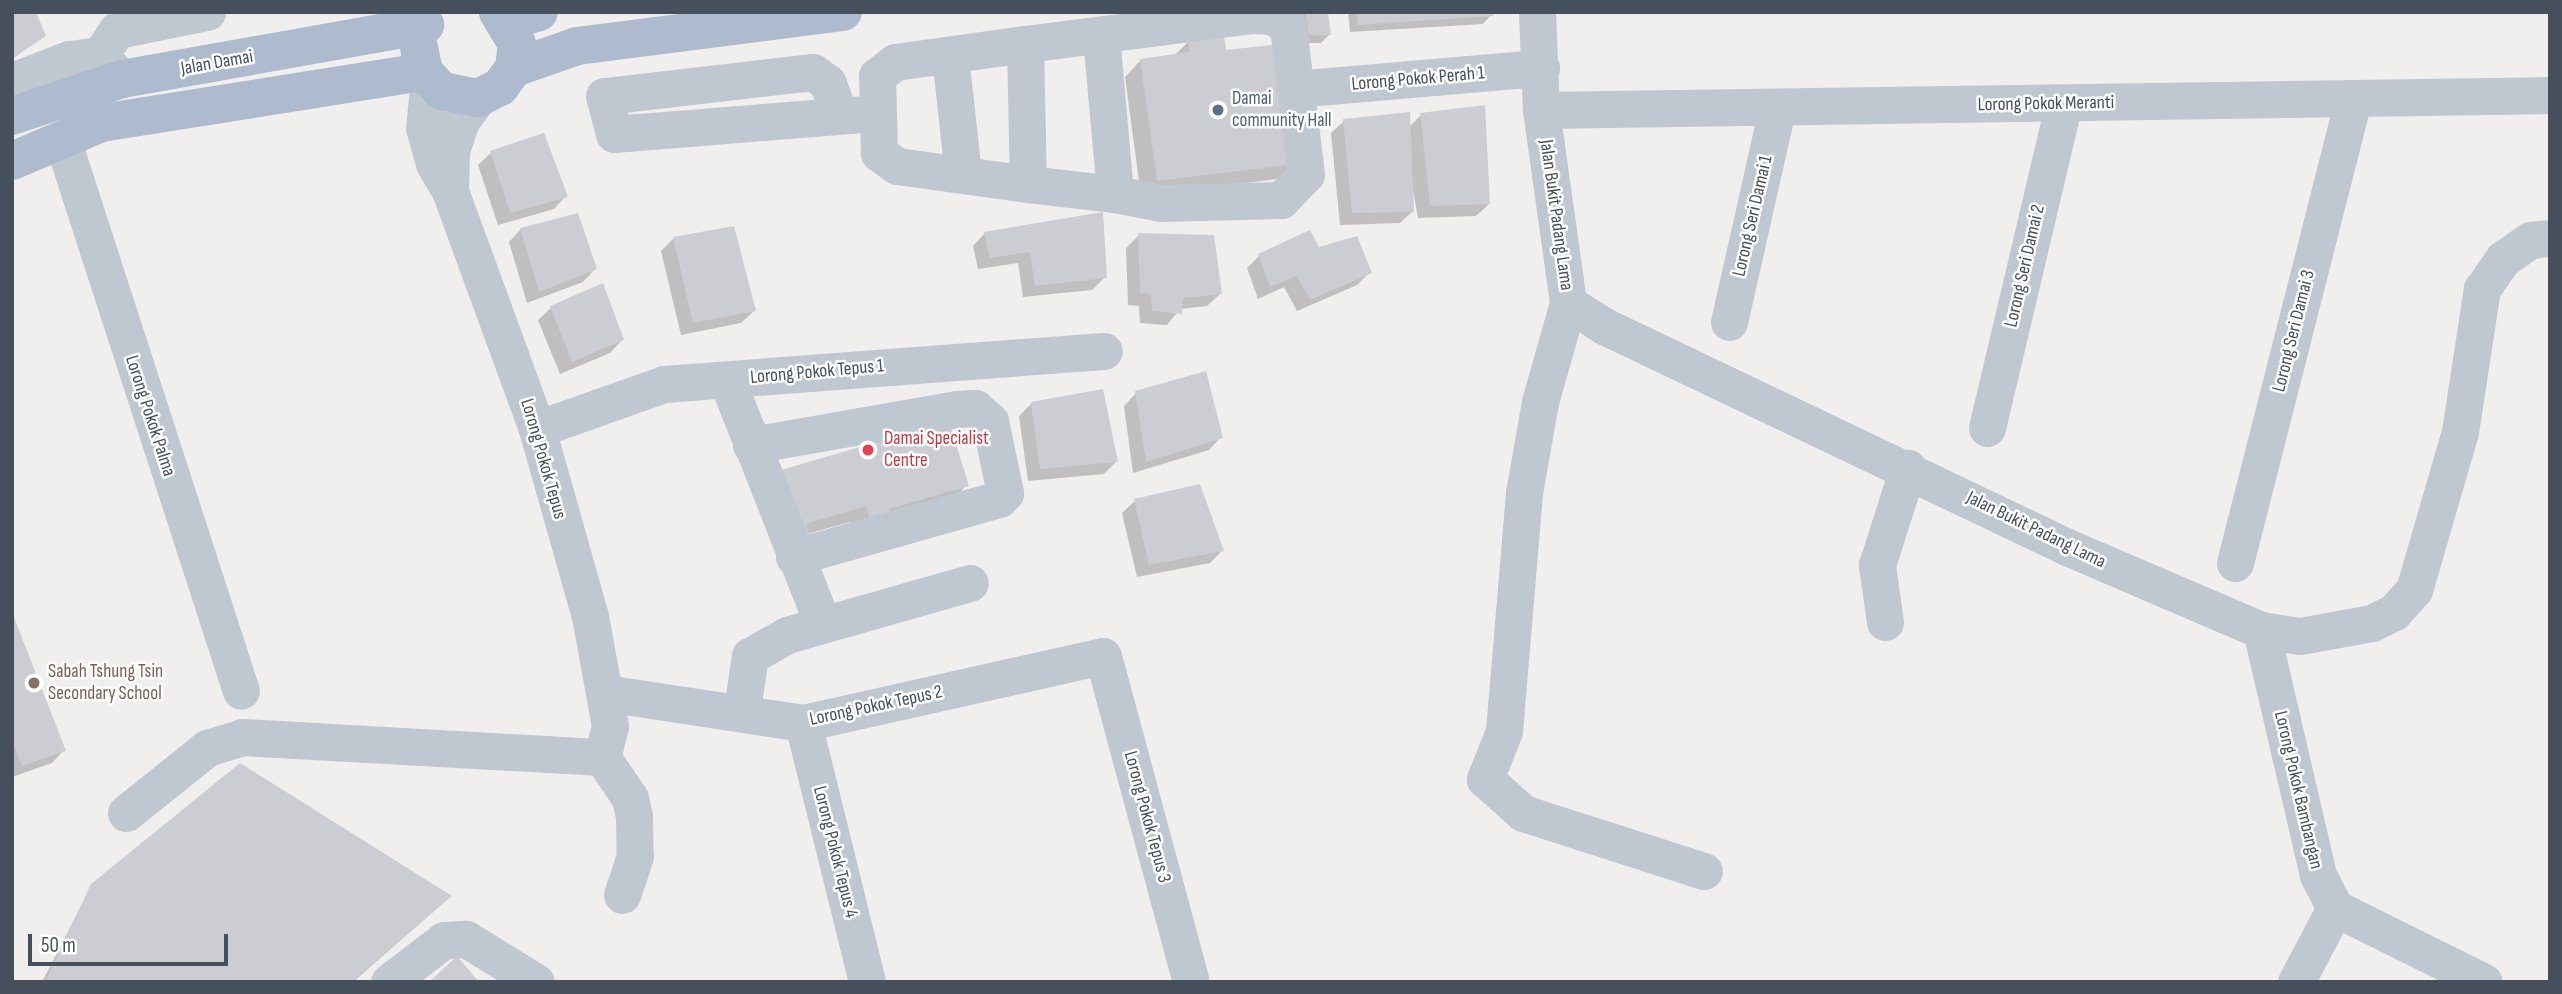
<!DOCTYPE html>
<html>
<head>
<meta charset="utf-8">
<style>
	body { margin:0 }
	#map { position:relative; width:2562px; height:994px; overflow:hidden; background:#f1eeee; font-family:"Sofia Sans Condensed",sans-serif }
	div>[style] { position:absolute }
	.shadow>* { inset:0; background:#0003 }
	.building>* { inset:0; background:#cbcdd3 }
	.minor>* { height:37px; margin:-18.5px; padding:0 18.5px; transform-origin:18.5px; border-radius:18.5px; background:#bfc7d0 }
	.major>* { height:38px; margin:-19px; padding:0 19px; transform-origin:19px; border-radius:19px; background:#aebacd }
	.dots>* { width:19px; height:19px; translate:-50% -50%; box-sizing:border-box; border:4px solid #fff; border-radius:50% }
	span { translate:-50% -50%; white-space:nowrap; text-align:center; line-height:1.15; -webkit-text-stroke:5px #fff; paint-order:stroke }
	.street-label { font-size:19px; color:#464f5c }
	.service-label { font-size:19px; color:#4e5e75 }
	.left { translate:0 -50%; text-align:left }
	.health-label { font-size:19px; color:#be3a42 }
	.education-label { font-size:19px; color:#785e54 }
	.frame { position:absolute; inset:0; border:14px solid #464f5c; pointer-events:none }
	.scale { position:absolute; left:28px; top:934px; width:200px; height:32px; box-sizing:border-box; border:4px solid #464f5c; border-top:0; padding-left:9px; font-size:21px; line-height:24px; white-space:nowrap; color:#464f5c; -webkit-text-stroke:5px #fff; paint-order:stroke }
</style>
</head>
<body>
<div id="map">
	<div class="shadow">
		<div style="clip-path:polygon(12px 12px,44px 36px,12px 59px)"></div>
		<div style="clip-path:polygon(1296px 12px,1326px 12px,1329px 35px,1321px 43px,1301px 43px)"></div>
		<div style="clip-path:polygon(1348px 12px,1491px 12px,1491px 15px,1483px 24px,1350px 32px)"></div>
		<div style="clip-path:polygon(1189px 41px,1224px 52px,1294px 163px,1277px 179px,1141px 196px,1125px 77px,1141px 60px,1174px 56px)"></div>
		<div style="clip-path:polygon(1421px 115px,1489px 204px,1476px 216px,1418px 218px,1411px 179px,1413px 211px,1400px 223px,1340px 225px,1331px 133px,1344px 121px,1409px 127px)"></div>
		<div style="clip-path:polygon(491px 153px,566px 196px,554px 209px,498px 225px,478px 165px)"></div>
		<div style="clip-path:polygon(521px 229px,595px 269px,583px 282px,527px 303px,509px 242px)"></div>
		<div style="clip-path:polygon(985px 233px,1105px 277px,1092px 290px,1023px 297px,1018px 263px,978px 269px,973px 246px)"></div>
		<div style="clip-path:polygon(1139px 235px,1220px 294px,1207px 306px,1180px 309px,1167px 325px,1140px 323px,1139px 306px,1128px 305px,1126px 248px)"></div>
		<div style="clip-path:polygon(674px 238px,754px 311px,741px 323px,681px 335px,661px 251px)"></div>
		<div style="clip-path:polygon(1319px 249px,1370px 272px,1357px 285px,1297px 311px,1284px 287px,1258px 299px,1247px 268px,1259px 256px)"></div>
		<div style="clip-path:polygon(602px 285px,622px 340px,610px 353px,560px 374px,538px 320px,551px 308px)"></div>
		<div style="clip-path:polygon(1136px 393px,1221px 437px,1209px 450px,1133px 473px,1124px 406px)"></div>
		<div style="clip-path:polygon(1032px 403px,1117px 461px,1104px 474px,1028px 481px,1019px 416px)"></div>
		<div style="clip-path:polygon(967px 485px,950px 502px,855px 538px,850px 522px,807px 534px,811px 544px,759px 490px)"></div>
		<div style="clip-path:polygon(1135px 501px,1222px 551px,1210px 563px,1137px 577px,1122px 513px)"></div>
		<div style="clip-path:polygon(12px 616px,64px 750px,52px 763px,12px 777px)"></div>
		<div style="clip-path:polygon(92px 885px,442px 904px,353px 982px,42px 982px)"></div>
	</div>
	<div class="building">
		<div style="clip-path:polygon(12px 12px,36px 12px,46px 36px,12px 58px)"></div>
		<div style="clip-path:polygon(1305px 12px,1328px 12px,1331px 35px,1309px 35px)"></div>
		<div style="clip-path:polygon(1356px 12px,1493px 12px,1493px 16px,1358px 25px)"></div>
		<div style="clip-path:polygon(1224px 35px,1226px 50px,1280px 44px,1296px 164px,1157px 181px,1140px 59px,1189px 52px,1188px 39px)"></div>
		<div style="clip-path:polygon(1485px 105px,1490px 204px,1430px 206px,1420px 113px)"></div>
		<div style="clip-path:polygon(1410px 112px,1414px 212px,1352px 213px,1343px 119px)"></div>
		<div style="clip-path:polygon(544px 133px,568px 197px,510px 213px,490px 151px)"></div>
		<div style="clip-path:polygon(1103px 212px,1107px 278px,1035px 286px,1030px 252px,990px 258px,984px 232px)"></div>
		<div style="clip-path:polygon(578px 213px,597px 269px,539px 292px,520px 228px)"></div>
		<div style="clip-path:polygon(734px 226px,756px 311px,693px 323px,673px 237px)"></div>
		<div style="clip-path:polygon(1310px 230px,1319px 247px,1357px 236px,1372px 273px,1310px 300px,1297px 276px,1270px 287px,1258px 254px)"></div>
		<div style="clip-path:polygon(1138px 233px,1214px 235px,1222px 294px,1183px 298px,1182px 314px,1152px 311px,1151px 294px,1140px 293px)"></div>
		<div style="clip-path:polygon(603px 283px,624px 340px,572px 362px,550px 306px)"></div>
		<div style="clip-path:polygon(1206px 371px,1223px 438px,1146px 462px,1135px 391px)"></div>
		<div style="clip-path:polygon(1103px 389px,1118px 462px,1040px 469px,1031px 402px)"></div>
		<div style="clip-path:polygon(949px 421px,969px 486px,889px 509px,892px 517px,871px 523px,866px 506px,806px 524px,813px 545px,774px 472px)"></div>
		<div style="clip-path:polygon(1200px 484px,1224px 551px,1149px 565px,1134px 499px)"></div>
		<div style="clip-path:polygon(12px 612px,66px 751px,22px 766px,12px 741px)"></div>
		<div style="clip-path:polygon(240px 763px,452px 896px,351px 982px,45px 982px,91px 884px)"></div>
		<div style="clip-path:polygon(457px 956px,479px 982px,429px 982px)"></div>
	</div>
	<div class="minor">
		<div style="left:1537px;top:12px;width:98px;rotate:87.7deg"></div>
		<div style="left:1541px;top:110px;width:195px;rotate:82deg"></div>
		<div style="left:1568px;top:303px;width:43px;rotate:32.6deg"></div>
		<div style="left:1604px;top:326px;width:513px;rotate:25.52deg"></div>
		<div style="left:2067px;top:547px;width:211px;rotate:23.2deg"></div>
		<div style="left:2261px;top:630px;width:39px;rotate:9deg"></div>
		<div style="left:2300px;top:636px;width:73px;rotate:-10.2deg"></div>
		<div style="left:2372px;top:623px;width:25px;rotate:-27deg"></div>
		<div style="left:2394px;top:612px;width:30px;rotate:-48deg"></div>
		<div style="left:2414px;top:590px;width:165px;rotate:-73.8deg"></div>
		<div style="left:2460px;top:432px;width:145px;rotate:-81.3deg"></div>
		<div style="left:2482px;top:289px;width:37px;rotate:-55deg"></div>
		<div style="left:2503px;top:259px;width:33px;rotate:-35deg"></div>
		<div style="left:2530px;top:240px;width:20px;rotate:-6deg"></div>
		<div style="left:1101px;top:36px;width:159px;rotate:84.9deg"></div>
		<div style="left:1025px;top:44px;width:131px;rotate:172.1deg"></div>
		<div style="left:895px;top:62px;width:23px;rotate:142deg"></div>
		<div style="left:877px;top:76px;width:77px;rotate:88.5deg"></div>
		<div style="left:879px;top:153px;width:22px;rotate:36deg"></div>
		<div style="left:897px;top:166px;width:132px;rotate:7.8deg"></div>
		<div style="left:1028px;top:184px;width:88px;rotate:6.6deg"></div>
		<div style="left:1115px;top:194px;width:47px;rotate:11.1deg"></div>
		<div style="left:1161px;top:203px;width:120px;rotate:-1.4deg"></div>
		<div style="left:1281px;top:200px;width:36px;rotate:-46deg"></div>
		<div style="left:1306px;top:174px;width:148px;rotate:-97deg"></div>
		<div style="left:1288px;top:27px;width:19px;rotate:-144deg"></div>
		<div style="left:1273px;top:16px;width:21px;rotate:-177deg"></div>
		<div style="left:1252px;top:15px;width:229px;rotate:172.7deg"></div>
		<div style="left:1025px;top:44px;width:140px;rotate:88.8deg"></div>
		<div style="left:950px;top:55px;width:121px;rotate:83.8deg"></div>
		<div style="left:122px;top:79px;width:33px;rotate:-133deg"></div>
		<div style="left:100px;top:55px;width:30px;rotate:-56deg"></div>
		<div style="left:117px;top:30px;width:92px;rotate:-11.3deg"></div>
		<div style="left:429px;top:79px;width:49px;rotate:95.8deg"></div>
		<div style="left:424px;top:128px;width:37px;rotate:74deg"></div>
		<div style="left:434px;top:164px;width:31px;rotate:59deg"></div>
		<div style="left:450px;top:191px;width:253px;rotate:69.9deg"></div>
		<div style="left:537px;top:429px;width:194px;rotate:74.2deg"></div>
		<div style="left:590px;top:616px;width:112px;rotate:79.7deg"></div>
		<div style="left:610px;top:726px;width:32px;rotate:104deg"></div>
		<div style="left:602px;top:757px;width:50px;rotate:55.7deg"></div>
		<div style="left:630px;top:798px;width:19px;rotate:78deg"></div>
		<div style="left:634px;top:817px;width:39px;rotate:89deg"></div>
		<div style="left:635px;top:856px;width:41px;rotate:108.4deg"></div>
		<div style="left:12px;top:81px;width:61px;rotate:-21.1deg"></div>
		<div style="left:69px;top:59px;width:31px;rotate:-7deg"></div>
		<div style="left:1294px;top:89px;width:248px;rotate:-4.9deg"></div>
		<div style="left:1541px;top:110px;width:1009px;rotate:-0.85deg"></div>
		<div style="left:838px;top:111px;width:30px;rotate:-110deg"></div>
		<div style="left:828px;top:83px;width:19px;rotate:-144deg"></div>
		<div style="left:813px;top:72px;width:210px;rotate:173.4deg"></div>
		<div style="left:604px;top:96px;width:39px;rotate:75deg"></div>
		<div style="left:614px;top:134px;width:264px;rotate:-4.6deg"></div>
		<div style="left:62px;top:139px;width:580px;rotate:72.03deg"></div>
		<div style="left:450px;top:191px;width:40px;rotate:-88.6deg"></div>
		<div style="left:451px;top:151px;width:32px;rotate:-72deg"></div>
		<div style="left:461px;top:121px;width:29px;rotate:-54deg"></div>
		<div style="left:1568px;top:303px;width:103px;rotate:105.8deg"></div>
		<div style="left:1540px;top:402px;width:92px;rotate:100deg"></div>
		<div style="left:1524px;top:493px;width:239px;rotate:94.8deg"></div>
		<div style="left:1504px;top:731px;width:52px;rotate:111.6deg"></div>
		<div style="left:1485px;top:779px;width:51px;rotate:41.8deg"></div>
		<div style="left:1523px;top:813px;width:190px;rotate:17.8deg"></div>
		<div style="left:1729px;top:322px;width:218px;rotate:-77.3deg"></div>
		<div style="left:727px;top:380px;width:263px;rotate:68.6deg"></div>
		<div style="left:1987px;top:428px;width:334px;rotate:-76.7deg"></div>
		<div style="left:537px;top:429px;width:135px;rotate:-19.5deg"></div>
		<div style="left:664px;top:384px;width:441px;rotate:-4.3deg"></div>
		<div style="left:751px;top:445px;width:209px;rotate:-9.9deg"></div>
		<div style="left:957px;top:409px;width:18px;rotate:-3deg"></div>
		<div style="left:975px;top:408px;width:20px;rotate:41deg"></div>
		<div style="left:990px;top:421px;width:74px;rotate:78.2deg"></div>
		<div style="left:1005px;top:493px;width:8px;rotate:135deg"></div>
		<div style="left:999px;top:499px;width:213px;rotate:164.2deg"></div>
		<div style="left:2235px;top:563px;width:478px;rotate:-75.7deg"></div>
		<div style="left:1885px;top:622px;width:58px;rotate:-98deg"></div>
		<div style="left:1877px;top:565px;width:102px;rotate:-72.3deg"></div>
		<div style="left:2261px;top:630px;width:252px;rotate:76.9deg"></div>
		<div style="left:2318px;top:875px;width:37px;rotate:63deg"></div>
		<div style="left:2335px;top:908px;width:166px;rotate:26.4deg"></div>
		<div style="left:605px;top:693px;width:200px;rotate:8.6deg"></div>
		<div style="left:803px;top:723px;width:307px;rotate:-12.6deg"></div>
		<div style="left:1103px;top:656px;width:334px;rotate:74.9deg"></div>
		<div style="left:742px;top:709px;width:54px;rotate:-81.4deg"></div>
		<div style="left:750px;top:656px;width:43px;rotate:-29.6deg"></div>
		<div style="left:787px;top:635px;width:190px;rotate:-15.9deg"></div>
		<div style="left:803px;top:723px;width:267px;rotate:76.1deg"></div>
		<div style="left:126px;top:813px;width:104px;rotate:-38.7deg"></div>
		<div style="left:207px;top:748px;width:37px;rotate:-17deg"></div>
		<div style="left:242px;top:737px;width:361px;rotate:3.2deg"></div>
		<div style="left:389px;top:982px;width:69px;rotate:-37.4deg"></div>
		<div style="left:444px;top:940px;width:22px;rotate:-3deg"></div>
		<div style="left:466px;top:939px;width:82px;rotate:31.6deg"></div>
		<div style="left:2296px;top:982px;width:84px;rotate:-62.2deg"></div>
	</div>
	<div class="major">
		<div style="left:508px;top:21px;width:32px;rotate:-16deg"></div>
		<div style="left:419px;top:48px;width:25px;rotate:78deg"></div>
		<div style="left:424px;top:72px;width:26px;rotate:47deg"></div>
		<div style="left:442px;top:91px;width:37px;rotate:11deg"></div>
		<div style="left:478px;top:98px;width:25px;rotate:-27deg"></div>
		<div style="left:500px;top:87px;width:24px;rotate:-54deg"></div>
		<div style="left:514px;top:68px;width:24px;rotate:-83deg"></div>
		<div style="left:517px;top:44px;width:37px;rotate:-121deg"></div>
		<div style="left:514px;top:68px;width:67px;rotate:-19.2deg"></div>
		<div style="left:577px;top:46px;width:268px;rotate:-7.3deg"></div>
		<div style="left:12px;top:116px;width:116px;rotate:-18.6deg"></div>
		<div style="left:122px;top:79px;width:308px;rotate:-10.1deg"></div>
		<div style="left:12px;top:161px;width:97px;rotate:-23.1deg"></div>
		<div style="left:101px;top:123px;width:327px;rotate:-9deg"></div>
	</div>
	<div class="dots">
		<div style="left:1218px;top:110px;background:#5c6f8a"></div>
		<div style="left:868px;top:450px;background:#e0444e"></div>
		<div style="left:34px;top:683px;background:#8d6e63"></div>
	</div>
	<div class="street-label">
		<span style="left:217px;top:63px;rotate:-10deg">Jalan Damai</span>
		<span style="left:1418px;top:79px;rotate:-5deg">Lorong Pokok Perah 1</span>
		<span style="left:2046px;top:104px;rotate:-1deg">Lorong Pokok Meranti</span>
		<span style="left:1556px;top:215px;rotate:82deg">Jalan Bukit Padang Lama</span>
		<span style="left:1753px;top:216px;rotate:-77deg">Lorong Seri Damai 1</span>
		<span style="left:2025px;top:266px;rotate:-77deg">Lorong Seri Damai 2</span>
		<span style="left:2294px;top:331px;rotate:-76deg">Lorong Seri Damai 3</span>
		<span style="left:817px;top:372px;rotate:-5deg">Lorong Pokok Tepus 1</span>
		<span style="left:150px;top:416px;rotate:72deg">Lorong Pokok Palma</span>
		<span style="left:543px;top:459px;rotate:74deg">Lorong Pokok Tepus</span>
		<span style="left:2036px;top:530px;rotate:26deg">Jalan Bukit Padang Lama</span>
		<span style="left:876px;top:706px;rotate:-12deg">Lorong Pokok Tepus 2</span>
		<span style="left:2298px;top:790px;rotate:77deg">Lorong Pokok Bambangan</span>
		<span style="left:1147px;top:817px;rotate:75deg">Lorong Pokok Tepus 3</span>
		<span style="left:835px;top:852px;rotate:76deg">Lorong Pokok Tepus 4</span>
	</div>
	<div class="service-label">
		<span class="left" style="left:1232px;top:110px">Damai<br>community Hall</span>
	</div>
	<div class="health-label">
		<span class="left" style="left:884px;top:450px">Damai Specialist<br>Centre</span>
	</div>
	<div class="education-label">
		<span class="left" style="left:48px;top:683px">Sabah Tshung Tsin<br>Secondary School</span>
	</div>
	<div class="frame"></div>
	<div class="scale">50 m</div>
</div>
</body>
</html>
